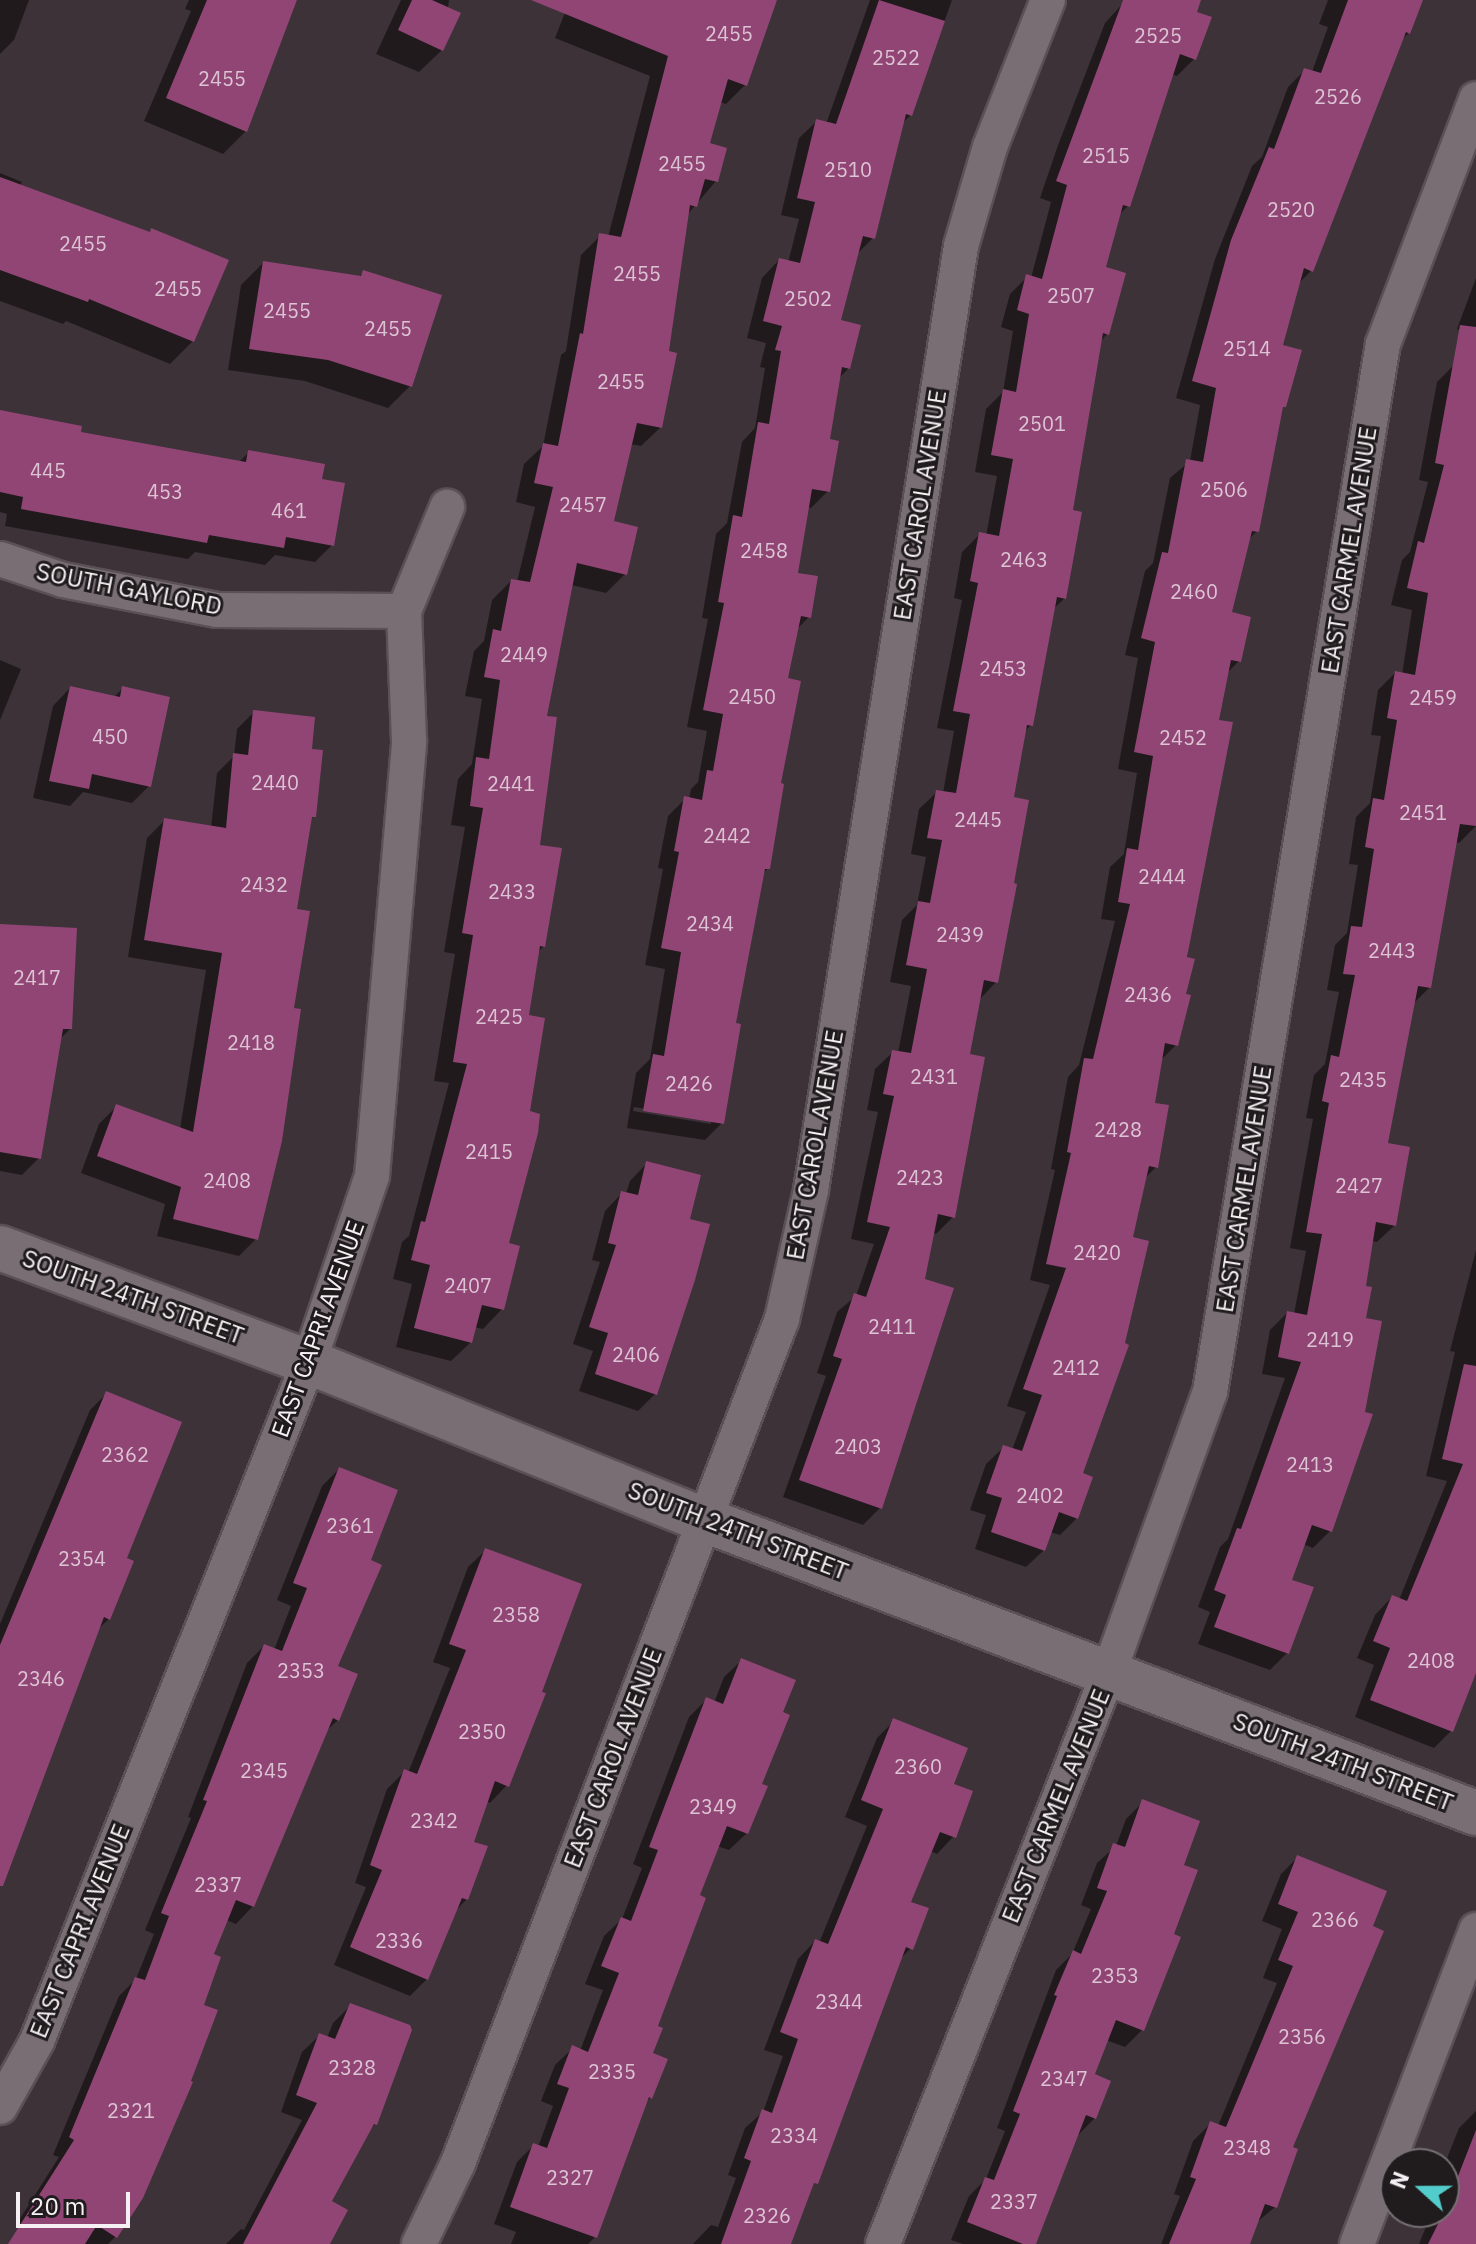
<!DOCTYPE html>
<html>
<head>
<meta charset="utf-8">
<style>
	body { margin:0 }
	#map { position:relative; width:1476px; height:2244px; overflow:hidden; background:#3c3238; font-family:"IBM Plex Sans",sans-serif }
	div>[style] { position:absolute }
	.shadow>* { inset:0; background:#0007 }
	.building>* { inset:0; background:#914575 }
	.roads { filter:drop-shadow(2px 0 #5a5156) drop-shadow(-2px 0 #5a5156) drop-shadow(0 2px #5a5156) drop-shadow(0 -2px #5a5156) }
	.street>* { height:34px; margin:-17px; padding:0 17px; transform-origin:17px; border-radius:17px; background:#796e74 }
	.secondary>* { height:44px; margin:-22px; padding:0 22px; transform-origin:22px; border-radius:22px; background:#796e74 }
	span { translate:-50% -50%; white-space:nowrap; text-align:center; line-height:1.15; -webkit-text-stroke:6px #201c1e; paint-order:stroke }
	.number-label { font-size:20px; color:#ddc4d4 }
	.number-label span { -webkit-text-stroke-width:0 }
	.street-label { font-size:24px; color:#f6eff3 }
	.north { position:absolute; left:1380px; top:2148px; width:80px; height:80px; box-sizing:border-box; background:#201c1e; border:2px solid #767073; border-radius:50%; rotate:291deg; font-size:22px; font-weight:700; line-height:32px; text-align:center; color:#f6eff3 }
	.north::after { content:''; display:block; margin:auto; width:28px; height:36px; background:#53cdcb; clip-path:polygon(50% 0,100% 100%,50% 72%,0 100%) }
	.scale { position:absolute; left:16px; top:2192px; width:114px; height:36px; box-sizing:border-box; border:4px solid #f6eff3; border-top:0; padding-left:10px; font-size:24px; line-height:28px; white-space:nowrap; color:#f6eff3; -webkit-text-stroke:6px #201c1e; paint-order:stroke }
</style>
</head>
<body>
<div id="map">
	<div class="shadow">
		<div style="clip-path:polygon(0 0,29px 0,14px 40px,0 54px)"></div>
		<div style="clip-path:polygon(189px 0,297px 0,246px 131px,223px 154px,144px 121px,191px 11px,185px 9px)"></div>
		<div style="clip-path:polygon(401px 0,449px 0,442px 50px,419px 72px,376px 54px)"></div>
		<div style="clip-path:polygon(570px 0,775px 0,745px 85px,726px 104px,720px 102px,708px 145px,716px 181px,687px 215px,666px 353px,661px 427px,641px 446px,630px 444px,611px 523px,625px 574px,606px 593px,571px 585px,545px 717px,537px 846px,544px 946px,537px 953px,527px 1016px,502px 1309px,483px 1329px,474px 1327px,471px 1342px,451px 1361px,396px 1347px,412px 1284px,393px 1279px,402px 1242px,409px 1236px,449px 1083px,434px 1081px,455px 954px,444px 952px,465px 827px,451px 825px,458px 779px,472px 764px,482px 699px,465px 696px,474px 651px,484px 641px,492px 600px,511px 581px,517px 582px,535px 507px,516px 502px,524px 464px,543px 446px,561px 355px,566px 351px,581px 255px,600px 236px,608px 237px,650px 76px,555px 38px)"></div>
		<div style="clip-path:polygon(evenodd,870px 0,952px 0,911px 115px,901px 124px,873px 238px,856px 255px,838px 321px,849px 368px,838px 379px,827px 441px,828px 491px,811px 508px,807px 507px,796px 575px,809px 617px,796px 630px,786px 680px,768px 868px,762px 875px,734px 1025px,722px 1123px,705px 1140px,627px 1128px,636px 1073px,650px 1059px,665px 969px,645px 965px,663px 869px,658px 868px,668px 816px,685px 799px,689px 799px,691px 789px,698px 782px,707px 731px,687px 727px,708px 619px,702px 618px,716px 534px,727px 523px,742px 442px,755px 428px,765px 368px,760px 367px,766px 343px,747px 338px,762px 278px,779px 260px,788px 263px,799px 219px,781px 215px,799px 138px,817px 121px,826px 124px,870px 0,634px 1107px,711px 1120px,711px 1124px,633px 1111px,634px 1107px)"></div>
		<div style="clip-path:polygon(1126px 0,1199px 0,1194px 13px,1194px 59px,1177px 76px,1171px 74px,1128px 206px,1118px 216px,1103px 268px,1107px 334px,1100px 342px,1070px 512px,1065px 598px,1052px 610px,1031px 725px,1024px 732px,1011px 798px,996px 982px,979px 1000px,968px 1056px,953px 1217px,936px 1234px,932px 1233px,880px 1508px,863px 1525px,783px 1497px,826px 1376px,817px 1373px,837px 1312px,856px 1296px,874px 1244px,851px 1239px,878px 1112px,867px 1110px,875px 1069px,893px 1052px,898px 1053px,911px 986px,890px 982px,902px 920px,917px 905px,926px 857px,911px 854px,919px 809px,937px 792px,943px 793px,954px 731px,937px 728px,962px 600px,954px 598px,962px 552px,979px 535px,986px 536px,997px 476px,975px 472px,986px 409px,1003px 392px,1013px 331px,1001px 327px,1010px 294px,1027px 277px,1031px 278px,1051px 202px,1040px 198px,1057px 148px,1105px 23px)"></div>
		<div style="clip-path:polygon(1328px 0,1421px 0,1409px 33px,1400px 41px,1311px 271px,1298px 284px,1280px 347px,1284px 406px,1280px 410px,1257px 531px,1248px 540px,1229px 613px,1239px 661px,1226px 674px,1217px 722px,1176px 1045px,1160px 1061px,1152px 1104px,1156px 1167px,1144px 1179px,1130px 1238px,1080px 1474px,1077px 1518px,1060px 1535px,1050px 1532px,1044px 1550px,1026px 1567px,975px 1549px,986px 1515px,970px 1510px,986px 1464px,1004px 1447px,1012px 1450px,1026px 1412px,1007px 1406px,1050px 1285px,1030px 1280px,1055px 1170px,1051px 1169px,1068px 1077px,1079px 1065px,1115px 921px,1101px 919px,1110px 867px,1124px 854px,1137px 773px,1118px 769px,1138px 658px,1125px 655px,1145px 571px,1153px 563px,1170px 478px,1190px 461px,1200px 405px,1176px 398px,1215px 259px,1252px 166px,1262px 157px,1288px 87px,1305px 70px,1312px 72px,1328px 27px,1319px 24px)"></div>
		<div style="clip-path:polygon(0 173px,22px 182px,20px 186px,193px 341px,170px 364px,66px 321px,63px 324px,0 301px)"></div>
		<div style="clip-path:polygon(263px 263px,358px 278px,364px 272px,410px 386px,388px 408px,305px 381px,228px 370px,241px 285px)"></div>
		<div style="clip-path:polygon(1476px 278px,1476px 336px,1457px 329px)"></div>
		<div style="clip-path:polygon(1454px 365px,1476px 369px,1476px 826px,1459px 843px,1455px 842px,1430px 987px,1412px 1005px,1385px 1145px,1395px 1225px,1377px 1242px,1371px 1241px,1330px 1531px,1313px 1548px,1303px 1544px,1290px 1581px,1287px 1653px,1270px 1670px,1198px 1644px,1210px 1612px,1198px 1607px,1220px 1547px,1228px 1539px,1285px 1378px,1262px 1374px,1270px 1330px,1287px 1313px,1294px 1314px,1306px 1251px,1290px 1248px,1313px 1119px,1306px 1118px,1314px 1075px,1325px 1064px,1339px 992px,1327px 990px,1335px 945px,1347px 933px,1358px 865px,1349px 864px,1356px 817px,1370px 803px,1381px 736px,1371px 735px,1378px 690px,1395px 673px,1402px 675px,1412px 610px,1391px 605px,1402px 560px,1410px 552px,1428px 482px,1419px 480px,1437px 382px)"></div>
		<div style="clip-path:polygon(0 412px,79px 433px,239px 462px,249px 452px,320px 481px,332px 545px,315px 562px,275px 555px,265px 565px,195px 552px,188px 559px,5px 526px,7px 514px,0 512px)"></div>
		<div style="clip-path:polygon(0 660px,21px 669px,0 720px)"></div>
		<div style="clip-path:polygon(70px 688px,113px 698px,123px 688px,149px 786px,132px 803px,83px 792px,70px 806px,33px 798px,53px 706px)"></div>
		<div style="clip-path:polygon(254px 712px,309px 751px,314px 816px,309px 821px,295px 910px,256px 1239px,239px 1256px,157px 1236px,165px 1204px,81px 1173px,99px 1124px,116px 1107px,180px 1129px,206px 970px,128px 957px,147px 838px,164px 821px,211px 828px,217px 773px,234px 756px,237px 729px)"></div>
		<div style="clip-path:polygon(0 926px,71px 1028px,59px 1040px,39px 1158px,22px 1175px,0 1171px)"></div>
		<div style="clip-path:polygon(647px 1163px,687px 1220px,655px 1394px,638px 1411px,579px 1391px,593px 1351px,573px 1344px,600px 1262px,592px 1260px,605px 1211px,622px 1193px,626px 1194px,630px 1181px)"></div>
		<div style="clip-path:polygon(1476px 1250px,1476px 1668px,1451px 1731px,1434px 1748px,1355px 1717px,1374px 1665px,1357px 1658px,1375px 1615px,1392px 1597px,1399px 1600px,1447px 1481px,1426px 1476px,1455px 1352px,1450px 1351px)"></div>
		<div style="clip-path:polygon(107px 1393px,125px 1559px,109px 1619px,96px 1631px,0 1863px,0 1624px,90px 1410px)"></div>
		<div style="clip-path:polygon(339px 1469px,368px 1561px,335px 1667px,338px 1720px,324px 1733px,253px 1906px,236px 1924px,226px 1920px,115px 2237px,108px 2244px,44px 2244px,16px 2225px,59px 2157px,53px 2155px,119px 1996px,136px 1979px,154px 1934px,145px 1930px,191px 1818px,188px 1817px,247px 1663px,264px 1646px,274px 1650px,291px 1606px,277px 1600px,322px 1486px)"></div>
		<div style="clip-path:polygon(486px 1550px,507px 1785px,490px 1803px,486px 1801px,471px 1843px,467px 1899px,454px 1912px,427px 1979px,410px 1996px,334px 1965px,366px 1887px,355px 1883px,387px 1789px,405px 1771px,408px 1773px,450px 1668px,433px 1662px,468px 1567px)"></div>
		<div style="clip-path:polygon(742px 1660px,780px 1713px,747px 1833px,729px 1850px,717px 1846px,697px 1896px,655px 2027px,650px 2054px,650px 2098px,644px 2104px,595px 2237px,588px 2244px,511px 2244px,516px 2232px,494px 2224px,517px 2162px,534px 2145px,538px 2147px,553px 2106px,541px 2101px,555px 2065px,573px 2048px,580px 2051px,603px 1990px,585px 1984px,604px 1936px,622px 1919px,642px 1868px,633px 1864px,689px 1717px,706px 1700px,714px 1703px,724px 1677px)"></div>
		<div style="clip-path:polygon(894px 1721px,951px 1785px,954px 1836px,937px 1854px,930px 1851px,909px 1903px,911px 1948px,899px 1960px,790px 2244px,693px 2244px,711px 2225px,718px 2227px,736px 2178px,728px 2175px,745px 2128px,763px 2112px,783px 2056px,764px 2050px,798px 1959px,815px 1941px,819px 1943px,867px 1826px,845px 1817px,877px 1738px)"></div>
		<div style="clip-path:polygon(1143px 1802px,1182px 1866px,1172px 1936px,1179px 1938px,1142px 2030px,1125px 2047px,1106px 2040px,1092px 2076px,1095px 2118px,1078px 2135px,1034px 2244px,963px 2244px,951px 2240px,969px 2196px,986px 2179px,1005px 2131px,997px 2128px,1056px 1970px,1072px 1954px,1091px 1909px,1081px 1905px,1097px 1863px,1116px 1846px,1126px 1819px)"></div>
		<div style="clip-path:polygon(1298px 1857px,1385px 1892px,1290px 2149px,1275px 2207px,1256px 2223px,1248px 2244px,1161px 2244px,1180px 2196px,1174px 2194px,1193px 2141px,1210px 2124px,1218px 2126px,1277px 1983px,1263px 1978px,1282px 1929px,1262px 1921px,1281px 1874px)"></div>
		<div style="clip-path:polygon(350px 2006px,375px 2124px,367px 2132px,329px 2202px,328px 2244px,226px 2244px,241px 2229px,244px 2230px,302px 2120px,281px 2112px,302px 2052px,320px 2035px,327px 2038px,333px 2023px)"></div>
		<div style="clip-path:polygon(1476px 2111px,1476px 2244px,1419px 2244px,1432px 2212px,1444px 2212px,1444px 2185px,1448px 2174px,1444px 2172px,1444px 2166px,1459px 2128px)"></div>
	</div>
	<div class="building">
		<div style="clip-path:polygon(207px 0,297px 0,247px 132px,166px 98px)"></div>
		<div style="clip-path:polygon(412px 0,432px 0,461px 13px,443px 51px,398px 30px)"></div>
		<div style="clip-path:polygon(531px 0,777px 0,747px 86px,728px 79px,710px 143px,727px 148px,718px 182px,705px 179px,697px 207px,690px 205px,669px 351px,677px 353px,662px 428px,637px 423px,614px 521px,638px 527px,627px 575px,577px 563px,547px 716px,557px 717px,540px 845px,562px 848px,545px 947px,540px 946px,529px 1015px,545px 1018px,530px 1111px,540px 1114px,538px 1133px,509px 1243px,520px 1246px,504px 1310px,482px 1305px,472px 1343px,414px 1328px,430px 1265px,411px 1260px,421px 1221px,425px 1222px,467px 1064px,453px 1062px,473px 935px,462px 933px,483px 808px,470px 806px,476px 757px,489px 759px,500px 680px,484px 677px,493px 629px,501px 631px,511px 579px,530px 582px,553px 487px,534px 483px,543px 443px,558px 446px,580px 333px,583px 334px,599px 233px,621px 237px,668px 56px)"></div>
		<div style="clip-path:polygon(879px 0,945px 21px,912px 116px,906px 114px,875px 239px,863px 236px,841px 320px,861px 325px,850px 369px,842px 367px,830px 439px,839px 441px,830px 492px,812px 489px,798px 573px,818px 576px,811px 618px,801px 616px,788px 678px,801px 681px,781px 783px,784px 784px,770px 869px,765px 869px,736px 1023px,741px 1024px,724px 1124px,643px 1111px,653px 1054px,664px 1056px,681px 952px,661px 948px,679px 852px,674px 851px,684px 796px,702px 800px,707px 770px,713px 771px,723px 714px,703px 710px,724px 603px,718px 602px,733px 515px,742px 517px,758px 422px,769px 424px,781px 351px,775px 350px,782px 326px,763px 321px,779px 258px,800px 263px,815px 202px,797px 198px,816px 119px,836px 124px)"></div>
		<div style="clip-path:polygon(1123px 0,1201px 0,1197px 12px,1212px 17px,1196px 60px,1180px 54px,1130px 207px,1123px 205px,1106px 267px,1126px 273px,1109px 335px,1103px 333px,1073px 510px,1082px 512px,1066px 599px,1057px 597px,1033px 726px,1027px 725px,1014px 797px,1029px 800px,1014px 883px,1017px 884px,998px 983px,984px 980px,970px 1054px,985px 1057px,955px 1218px,938px 1214px,925px 1279px,954px 1288px,882px 1509px,799px 1480px,842px 1359px,833px 1356px,854px 1293px,866px 1297px,890px 1227px,867px 1222px,894px 1096px,883px 1094px,892px 1050px,911px 1053px,927px 969px,906px 965px,918px 901px,930px 903px,942px 840px,927px 838px,936px 790px,956px 793px,970px 714px,953px 711px,978px 583px,970px 581px,979px 532px,999px 536px,1013px 459px,991px 455px,1003px 389px,1016px 392px,1029px 314px,1017px 310px,1026px 274px,1042px 279px,1067px 185px,1056px 181px)"></div>
		<div style="clip-path:polygon(1348px 0,1423px 0,1410px 34px,1406px 32px,1313px 272px,1304px 268px,1283px 345px,1302px 350px,1286px 407px,1283px 407px,1259px 532px,1252px 531px,1232px 612px,1251px 617px,1241px 662px,1231px 660px,1219px 720px,1233px 722px,1187px 957px,1195px 959px,1186px 994px,1191px 995px,1178px 1046px,1165px 1043px,1155px 1103px,1169px 1105px,1158px 1168px,1149px 1166px,1133px 1237px,1149px 1241px,1125px 1343px,1129px 1345px,1083px 1473px,1093px 1477px,1078px 1519px,1059px 1512px,1045px 1551px,991px 1532px,1002px 1498px,986px 1493px,1003px 1445px,1022px 1451px,1042px 1395px,1023px 1389px,1066px 1268px,1046px 1264px,1071px 1153px,1067px 1152px,1084px 1058px,1093px 1059px,1130px 904px,1118px 902px,1127px 848px,1138px 850px,1153px 756px,1134px 752px,1155px 642px,1141px 638px,1162px 552px,1168px 553px,1186px 459px,1203px 462px,1216px 388px,1192px 381px,1231px 240px,1269px 147px,1274px 149px,1304px 68px,1321px 73px)"></div>
		<div style="clip-path:polygon(0 177px,150px 232px,151px 228px,229px 260px,194px 342px,89px 299px,88px 302px,0 270px)"></div>
		<div style="clip-path:polygon(263px 261px,361px 276px,363px 270px,442px 295px,412px 387px,328px 360px,249px 349px)"></div>
		<div style="clip-path:polygon(1460px 325px,1476px 327px,1476px 826px,1460px 824px,1431px 988px,1418px 986px,1388px 1143px,1410px 1147px,1396px 1226px,1376px 1222px,1366px 1286px,1372px 1287px,1366px 1318px,1382px 1321px,1365px 1412px,1373px 1414px,1332px 1532px,1312px 1525px,1292px 1580px,1314px 1587px,1289px 1654px,1214px 1627px,1226px 1595px,1214px 1590px,1237px 1528px,1241px 1529px,1301px 1362px,1278px 1357px,1287px 1311px,1307px 1315px,1322px 1234px,1306px 1232px,1329px 1103px,1322px 1101px,1331px 1055px,1339px 1057px,1355px 975px,1343px 974px,1351px 926px,1362px 927px,1374px 849px,1365px 847px,1373px 798px,1384px 800px,1397px 720px,1387px 718px,1395px 671px,1415px 675px,1428px 593px,1407px 588px,1418px 541px,1424px 543px,1444px 465px,1435px 463px)"></div>
		<div style="clip-path:polygon(0 410px,82px 426px,81px 432px,246px 462px,248px 450px,325px 464px,322px 479px,345px 483px,334px 546px,286px 537px,284px 548px,209px 535px,207px 543px,21px 509px,23px 497px,0 492px)"></div>
		<div style="clip-path:polygon(70px 686px,120px 697px,122px 686px,170px 697px,151px 787px,92px 774px,89px 789px,49px 781px)"></div>
		<div style="clip-path:polygon(253px 710px,315px 717px,312px 749px,323px 750px,316px 817px,312px 817px,297px 909px,310px 911px,294px 1008px,301px 1009px,282px 1141px,258px 1240px,173px 1219px,181px 1187px,97px 1156px,116px 1104px,193px 1132px,222px 953px,144px 940px,164px 818px,226px 828px,233px 753px,248px 755px)"></div>
		<div style="clip-path:polygon(0 924px,77px 928px,72px 1029px,63px 1029px,41px 1159px,0 1152px)"></div>
		<div style="clip-path:polygon(646px 1161px,701px 1175px,690px 1219px,710px 1224px,695px 1280px,657px 1395px,595px 1374px,608px 1333px,589px 1327px,616px 1245px,608px 1243px,621px 1191px,638px 1195px)"></div>
		<div style="clip-path:polygon(1464px 1364px,1476px 1366px,1476px 1673px,1453px 1732px,1370px 1700px,1390px 1648px,1373px 1641px,1392px 1595px,1407px 1601px,1463px 1464px,1442px 1459px)"></div>
		<div style="clip-path:polygon(106px 1391px,182px 1422px,127px 1558px,134px 1561px,110px 1620px,104px 1617px,3px 1886px,0 1886px,0 1645px)"></div>
		<div style="clip-path:polygon(339px 1467px,398px 1490px,371px 1560px,382px 1565px,338px 1666px,358px 1674px,339px 1721px,333px 1718px,254px 1907px,236px 1900px,214px 1954px,221px 1957px,204px 2005px,218px 2010px,191px 2081px,193px 2082px,143px 2198px,117px 2238px,97px 2225px,85px 2244px,8px 2244px,74px 2140px,69px 2137px,135px 1977px,145px 1980px,169px 1916px,161px 1913px,207px 1801px,203px 1800px,264px 1644px,282px 1651px,307px 1588px,293px 1583px)"></div>
		<div style="clip-path:polygon(485px 1548px,582px 1584px,542px 1692px,546px 1693px,509px 1787px,495px 1781px,474px 1842px,488px 1846px,468px 1900px,462px 1898px,428px 1980px,350px 1947px,382px 1870px,370px 1865px,404px 1769px,417px 1774px,466px 1650px,449px 1644px)"></div>
		<div style="clip-path:polygon(741px 1658px,796px 1680px,783px 1712px,790px 1715px,762px 1784px,768px 1786px,748px 1834px,727px 1826px,700px 1895px,706px 1898px,658px 2026px,663px 2028px,653px 2053px,668px 2059px,652px 2099px,649px 2097px,597px 2238px,510px 2207px,533px 2143px,547px 2148px,569px 2088px,557px 2084px,572px 2045px,588px 2052px,619px 1973px,601px 1966px,621px 1917px,631px 1921px,658px 1850px,649px 1847px,706px 1697px,723px 1704px)"></div>
		<div style="clip-path:polygon(893px 1718px,968px 1748px,954px 1784px,973px 1791px,956px 1838px,940px 1832px,911px 1902px,929px 1908px,913px 1950px,906px 1947px,818px 2184px,814px 2183px,791px 2244px,721px 2244px,751px 2161px,744px 2158px,762px 2109px,772px 2113px,798px 2039px,780px 2032px,815px 1939px,828px 1944px,883px 1809px,861px 1800px)"></div>
		<div style="clip-path:polygon(1142px 1799px,1200px 1821px,1184px 1865px,1198px 1870px,1174px 1934px,1181px 1937px,1144px 2031px,1116px 2020px,1095px 2074px,1111px 2081px,1096px 2119px,1086px 2115px,1036px 2244px,1023px 2244px,967px 2222px,985px 2177px,994px 2180px,1020px 2114px,1013px 2111px,1057px 1996px,1054px 1995px,1073px 1950px,1081px 1954px,1107px 1891px,1097px 1888px,1113px 1843px,1125px 1847px)"></div>
		<div style="clip-path:polygon(1297px 1855px,1387px 1891px,1373px 1926px,1384px 1931px,1293px 2147px,1298px 2149px,1277px 2208px,1265px 2204px,1250px 2244px,1169px 2244px,1196px 2179px,1190px 2177px,1210px 2121px,1226px 2127px,1293px 1966px,1278px 1960px,1298px 1912px,1278px 1904px)"></div>
		<div style="clip-path:polygon(350px 2003px,410px 2025px,412px 2030px,377px 2125px,374px 2124px,332px 2201px,348px 2210px,330px 2244px,243px 2244px,317px 2103px,296px 2095px,319px 2033px,335px 2039px)"></div>
		<div style="clip-path:polygon(1476px 2130px,1476px 2244px,1428px 2244px,1444px 2212px)"></div>
	</div>
	<div class="roads">
		<div class="street">
			<div style="left:0;top:559px;width:66px;rotate:18.4deg"></div>
			<div style="left:63px;top:580px;width:157px;rotate:11deg"></div>
			<div style="left:217px;top:610px;width:187px;rotate:0.3deg"></div>
			<div style="left:0;top:2107px;width:76px;rotate:-60.7deg"></div>
			<div style="left:37px;top:2041px;width:731px;rotate:-68.17deg"></div>
			<div style="left:309px;top:1362px;width:196px;rotate:-71.3deg"></div>
			<div style="left:372px;top:1176px;width:437px;rotate:-85.1deg"></div>
			<div style="left:409px;top:741px;width:130px;rotate:-92.2deg"></div>
			<div style="left:404px;top:611px;width:113px;rotate:-67.5deg"></div>
			<div style="left:419px;top:2244px;width:90px;rotate:-64.3deg"></div>
			<div style="left:458px;top:2163px;width:904px;rotate:-69deg"></div>
			<div style="left:782px;top:1319px;width:132px;rotate:-77.3deg"></div>
			<div style="left:811px;top:1190px;width:956px;rotate:-80.97deg"></div>
			<div style="left:961px;top:246px;width:103px;rotate:-73.7deg"></div>
			<div style="left:990px;top:147px;width:158px;rotate:-68.5deg"></div>
			<div style="left:883px;top:2244px;width:615px;rotate:-68.44deg"></div>
			<div style="left:1109px;top:1672px;width:298px;rotate:-70.2deg"></div>
			<div style="left:1210px;top:1392px;width:1062px;rotate:-80.63deg"></div>
			<div style="left:1383px;top:344px;width:262px;rotate:-69.2deg"></div>
			<div style="left:1357px;top:2244px;width:336px;rotate:-69.2deg"></div>
		</div>
		<div class="secondary">
			<div style="left:0;top:1248px;width:329px;rotate:20.3deg"></div>
			<div style="left:309px;top:1362px;width:426px;rotate:21.8deg"></div>
			<div style="left:705px;top:1520px;width:825px;rotate:20.81deg"></div>
		</div>
	</div>
	<div class="number-label">
		<span style="left:729px;top:33px">2455</span>
		<span style="left:1158px;top:35px">2525</span>
		<span style="left:896px;top:57px">2522</span>
		<span style="left:222px;top:78px">2455</span>
		<span style="left:1338px;top:96px">2526</span>
		<span style="left:1106px;top:155px">2515</span>
		<span style="left:682px;top:163px">2455</span>
		<span style="left:848px;top:169px">2510</span>
		<span style="left:1291px;top:209px">2520</span>
		<span style="left:83px;top:243px">2455</span>
		<span style="left:637px;top:273px">2455</span>
		<span style="left:178px;top:288px">2455</span>
		<span style="left:1071px;top:295px">2507</span>
		<span style="left:808px;top:298px">2502</span>
		<span style="left:287px;top:310px">2455</span>
		<span style="left:388px;top:328px">2455</span>
		<span style="left:1247px;top:348px">2514</span>
		<span style="left:621px;top:381px">2455</span>
		<span style="left:1042px;top:423px">2501</span>
		<span style="left:48px;top:470px">445</span>
		<span style="left:1224px;top:489px">2506</span>
		<span style="left:165px;top:491px">453</span>
		<span style="left:583px;top:504px">2457</span>
		<span style="left:289px;top:510px">461</span>
		<span style="left:764px;top:550px">2458</span>
		<span style="left:1024px;top:559px">2463</span>
		<span style="left:1194px;top:591px">2460</span>
		<span style="left:524px;top:654px">2449</span>
		<span style="left:1003px;top:668px">2453</span>
		<span style="left:752px;top:696px">2450</span>
		<span style="left:1433px;top:697px">2459</span>
		<span style="left:110px;top:736px">450</span>
		<span style="left:1183px;top:737px">2452</span>
		<span style="left:275px;top:782px">2440</span>
		<span style="left:511px;top:783px">2441</span>
		<span style="left:1423px;top:812px">2451</span>
		<span style="left:978px;top:819px">2445</span>
		<span style="left:727px;top:835px">2442</span>
		<span style="left:1162px;top:876px">2444</span>
		<span style="left:264px;top:884px">2432</span>
		<span style="left:512px;top:891px">2433</span>
		<span style="left:710px;top:923px">2434</span>
		<span style="left:960px;top:934px">2439</span>
		<span style="left:1392px;top:950px">2443</span>
		<span style="left:37px;top:977px">2417</span>
		<span style="left:1148px;top:994px">2436</span>
		<span style="left:499px;top:1016px">2425</span>
		<span style="left:251px;top:1042px">2418</span>
		<span style="left:934px;top:1076px">2431</span>
		<span style="left:1363px;top:1079px">2435</span>
		<span style="left:689px;top:1083px">2426</span>
		<span style="left:1118px;top:1129px">2428</span>
		<span style="left:489px;top:1151px">2415</span>
		<span style="left:920px;top:1177px">2423</span>
		<span style="left:227px;top:1180px">2408</span>
		<span style="left:1359px;top:1185px">2427</span>
		<span style="left:1097px;top:1252px">2420</span>
		<span style="left:468px;top:1285px">2407</span>
		<span style="left:892px;top:1326px">2411</span>
		<span style="left:1330px;top:1339px">2419</span>
		<span style="left:636px;top:1354px">2406</span>
		<span style="left:1076px;top:1367px">2412</span>
		<span style="left:858px;top:1446px">2403</span>
		<span style="left:125px;top:1454px">2362</span>
		<span style="left:1310px;top:1464px">2413</span>
		<span style="left:1040px;top:1495px">2402</span>
		<span style="left:350px;top:1525px">2361</span>
		<span style="left:82px;top:1558px">2354</span>
		<span style="left:516px;top:1614px">2358</span>
		<span style="left:1431px;top:1660px">2408</span>
		<span style="left:301px;top:1670px">2353</span>
		<span style="left:41px;top:1678px">2346</span>
		<span style="left:482px;top:1731px">2350</span>
		<span style="left:918px;top:1766px">2360</span>
		<span style="left:264px;top:1770px">2345</span>
		<span style="left:713px;top:1806px">2349</span>
		<span style="left:434px;top:1820px">2342</span>
		<span style="left:218px;top:1884px">2337</span>
		<span style="left:1335px;top:1919px">2366</span>
		<span style="left:399px;top:1940px">2336</span>
		<span style="left:1115px;top:1975px">2353</span>
		<span style="left:839px;top:2001px">2344</span>
		<span style="left:1302px;top:2036px">2356</span>
		<span style="left:352px;top:2067px">2328</span>
		<span style="left:612px;top:2071px">2335</span>
		<span style="left:1064px;top:2078px">2347</span>
		<span style="left:131px;top:2110px">2321</span>
		<span style="left:794px;top:2135px">2334</span>
		<span style="left:1247px;top:2147px">2348</span>
		<span style="left:570px;top:2177px">2327</span>
		<span style="left:1014px;top:2201px">2337</span>
		<span style="left:767px;top:2215px">2326</span>
	</div>
	<div class="street-label">
		<span style="left:920px;top:505px;rotate:-81deg">EAST CAROL AVENUE</span>
		<span style="left:1349px;top:550px;rotate:-81deg">EAST CARMEL AVENUE</span>
		<span style="left:129px;top:589px;rotate:11deg">SOUTH GAYLORD</span>
		<span style="left:815px;top:1145px;rotate:-80deg">EAST CAROL AVENUE</span>
		<span style="left:1244px;top:1189px;rotate:-81deg">EAST CARMEL AVENUE</span>
		<span style="left:133px;top:1297px;rotate:20deg">SOUTH 24TH STREET</span>
		<span style="left:318px;top:1329px;rotate:-70deg">EAST CAPRI AVENUE</span>
		<span style="left:738px;top:1531px;rotate:21deg">SOUTH 24TH STREET</span>
		<span style="left:613px;top:1758px;rotate:-69deg">EAST CAROL AVENUE</span>
		<span style="left:1343px;top:1762px;rotate:21deg">SOUTH 24TH STREET</span>
		<span style="left:1056px;top:1806px;rotate:-68deg">EAST CARMEL AVENUE</span>
		<span style="left:80px;top:1931px;rotate:-68deg">EAST CAPRI AVENUE</span>
	</div>
	<div class="north">N</div>
	<div class="scale">20 m</div>
</div>
</body>
</html>
